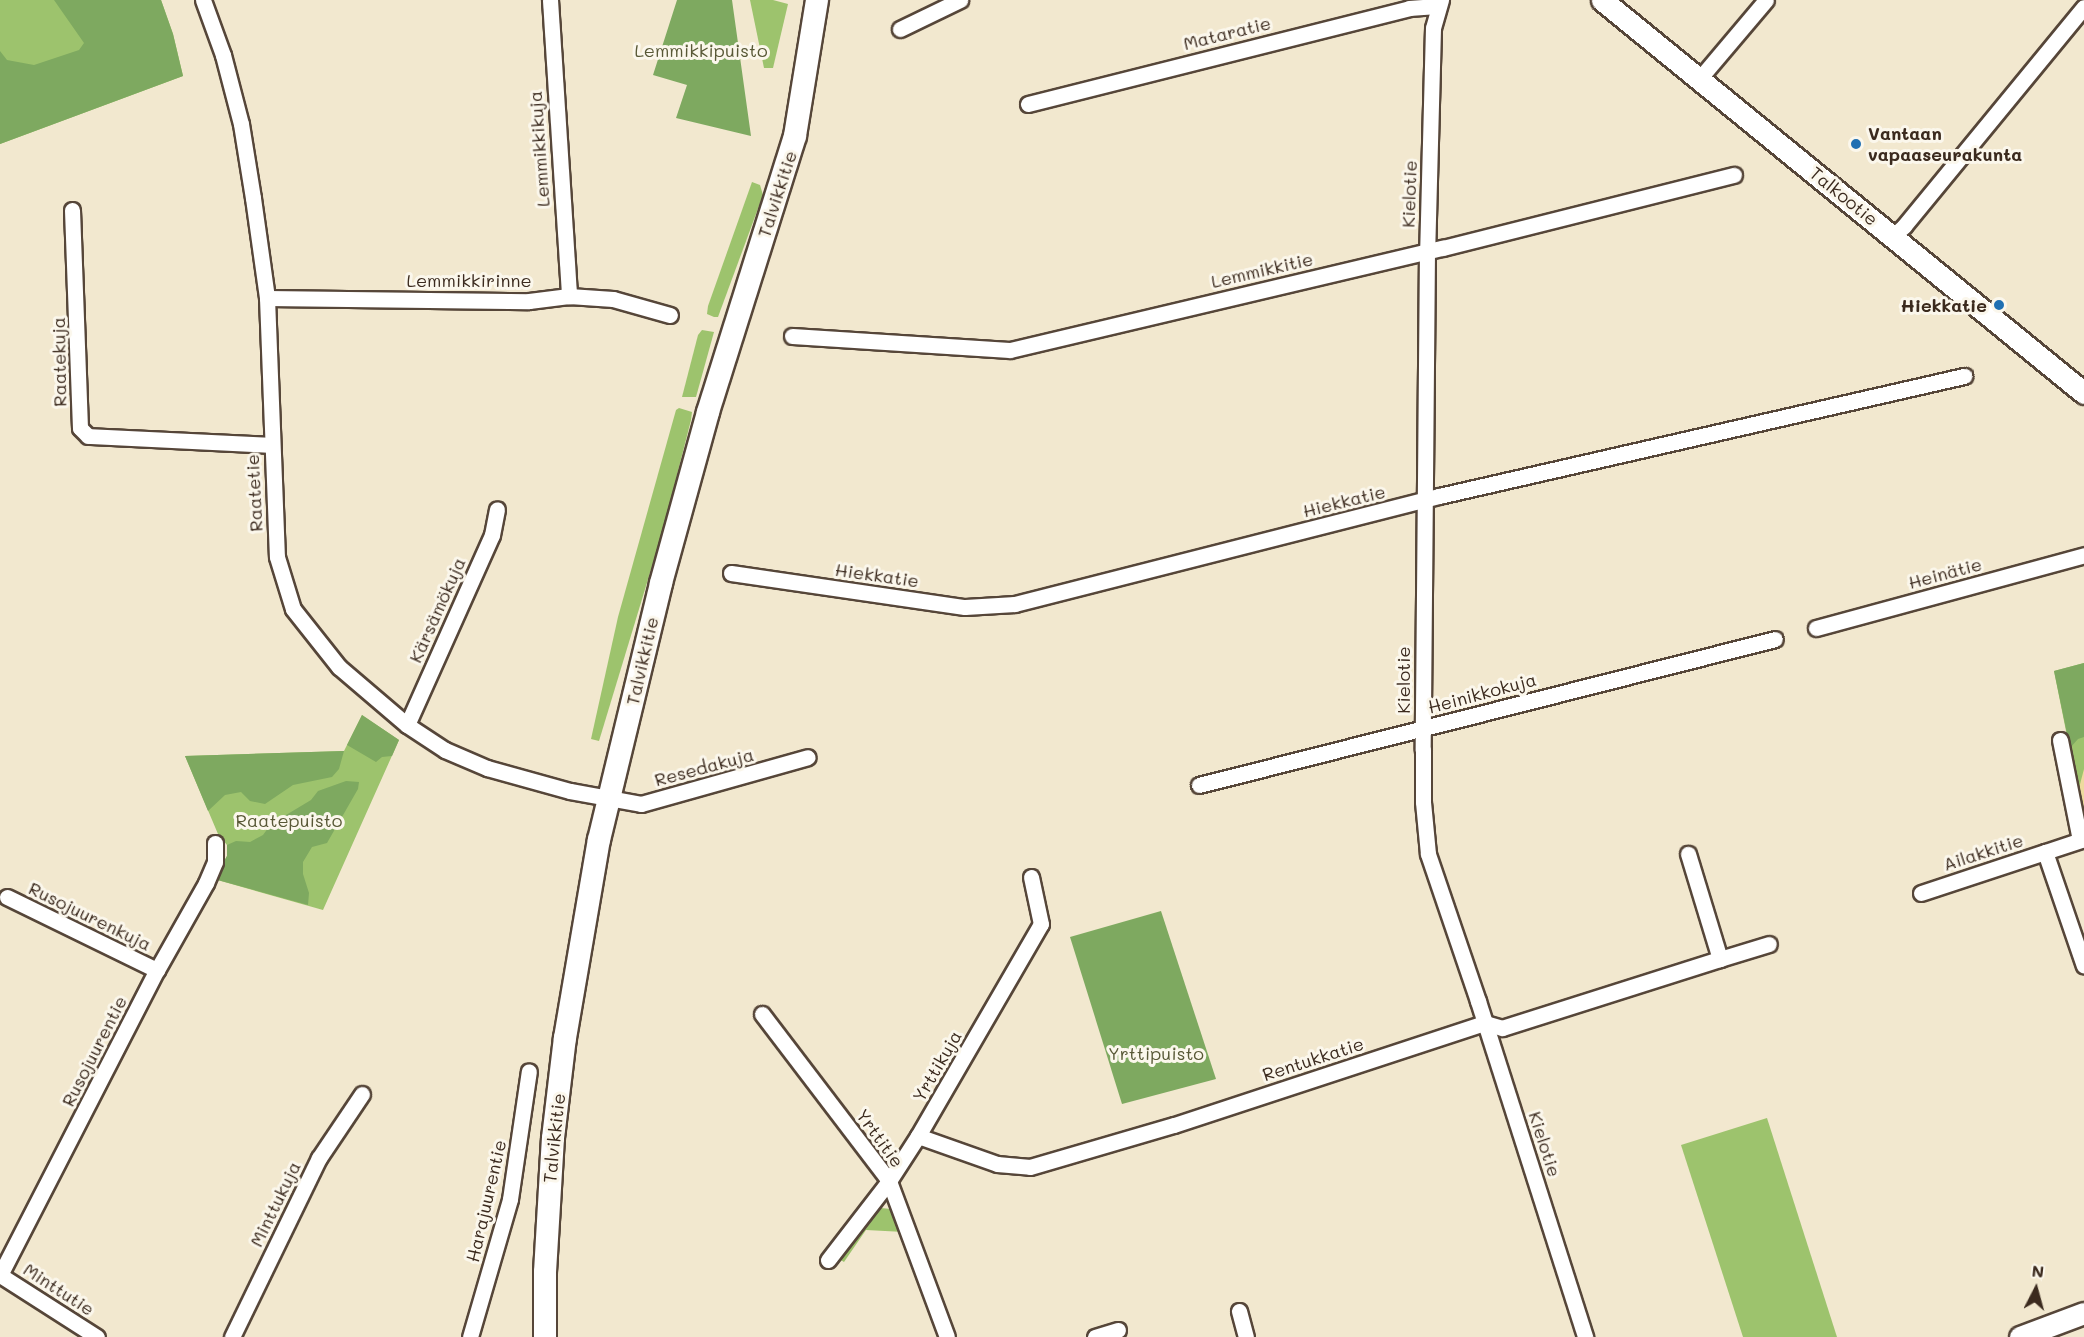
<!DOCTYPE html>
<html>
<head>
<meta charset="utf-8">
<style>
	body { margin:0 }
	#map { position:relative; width:2084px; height:1337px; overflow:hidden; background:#f2e8cf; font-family:Mali,sans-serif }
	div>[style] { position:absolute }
	.green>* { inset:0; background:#9dc36d }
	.forest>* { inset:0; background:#7ea960 }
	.sand>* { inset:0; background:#eeda9e }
	.roads { filter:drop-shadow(2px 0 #564639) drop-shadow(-2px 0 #564639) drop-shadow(0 2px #564639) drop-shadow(0 -2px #564639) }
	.street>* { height:15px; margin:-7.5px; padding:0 7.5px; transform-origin:7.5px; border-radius:7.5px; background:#fff }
	.secondary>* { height:21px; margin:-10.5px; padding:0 10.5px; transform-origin:10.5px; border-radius:10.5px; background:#fff }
	.primary>* { height:22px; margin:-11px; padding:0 11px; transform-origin:11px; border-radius:11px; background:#fff }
	.dots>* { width:16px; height:16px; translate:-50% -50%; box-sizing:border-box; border:3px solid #fbf7ec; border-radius:50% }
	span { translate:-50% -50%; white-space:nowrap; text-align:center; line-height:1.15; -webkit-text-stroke:6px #fbf7ec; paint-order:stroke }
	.street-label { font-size:18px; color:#3b2a1e }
	.park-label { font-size:18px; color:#585836 }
	.poi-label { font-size:18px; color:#3b2a1e; font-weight:700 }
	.left { translate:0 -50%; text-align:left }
	.right { translate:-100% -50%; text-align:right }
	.north { position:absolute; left:2006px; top:1259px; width:60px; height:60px; -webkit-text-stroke:4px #fbf7ec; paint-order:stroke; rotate:6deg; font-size:16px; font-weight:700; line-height:24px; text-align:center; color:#3b2a1e }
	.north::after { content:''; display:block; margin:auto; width:21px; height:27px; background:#3b2a1e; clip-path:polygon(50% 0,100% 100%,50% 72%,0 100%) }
</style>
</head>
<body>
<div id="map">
	<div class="green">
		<div style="clip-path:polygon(0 0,161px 0,173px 34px,183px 76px,0 144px)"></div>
		<div style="clip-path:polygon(750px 0,773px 0,788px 4px,773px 68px,764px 68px)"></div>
		<div style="clip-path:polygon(752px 182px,760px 185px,763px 195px,718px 317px,714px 317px,707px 314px,708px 306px)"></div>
		<div style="clip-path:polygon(702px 330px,714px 332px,696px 397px,682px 397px,698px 335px)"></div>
		<div style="clip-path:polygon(679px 408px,692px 412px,691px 420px,663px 530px,599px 741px,591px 739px,618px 617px,676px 410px)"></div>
		<div style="clip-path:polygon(2084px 663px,2084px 821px,2054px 671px)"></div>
		<div style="clip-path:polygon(362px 715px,399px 740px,323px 910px,214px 879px,227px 856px,227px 845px,218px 834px,185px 756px,344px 751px)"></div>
		<div style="clip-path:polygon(1767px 1118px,1837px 1337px,1743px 1337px,1681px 1145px)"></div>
		<div style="clip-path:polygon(881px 1208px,891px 1209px,904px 1232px,866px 1230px,844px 1262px,839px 1259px,864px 1223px)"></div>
	</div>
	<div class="forest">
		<div style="clip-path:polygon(54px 0,161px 0,173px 34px,183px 76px,0 144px,0 51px,7px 60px,34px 65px,79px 50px,84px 43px)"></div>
		<div style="clip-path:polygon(677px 0,732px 0,751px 136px,676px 118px,687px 85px,653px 75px)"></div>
		<div style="clip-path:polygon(2084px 663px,2084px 737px,2078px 739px,2070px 748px,2054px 671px)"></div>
		<div style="clip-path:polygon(362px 715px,399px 740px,392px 756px,382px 757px,376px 762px,347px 745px)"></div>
		<div style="clip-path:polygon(344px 751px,339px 769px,332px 777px,293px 785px,265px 804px,250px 801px,241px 792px,225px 795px,208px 811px,185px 756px)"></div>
		<div style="clip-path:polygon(346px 781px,359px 782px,358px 789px,327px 843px,312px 847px,303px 862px,303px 874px,309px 893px,308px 905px,214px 879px,227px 856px,227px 845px,236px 841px,250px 842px,263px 835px,271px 824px,311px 800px,318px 791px)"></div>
		<div style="clip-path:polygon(1161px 911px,1216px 1079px,1122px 1104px,1070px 937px)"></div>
	</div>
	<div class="sand">
		<div style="clip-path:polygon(2084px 769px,2084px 819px,2078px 792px)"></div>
	</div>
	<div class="roads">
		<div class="street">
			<div style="left:203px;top:0;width:59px;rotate:70deg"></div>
			<div style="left:223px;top:55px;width:71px;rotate:75.4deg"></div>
			<div style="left:241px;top:124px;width:75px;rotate:80.8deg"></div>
			<div style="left:253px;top:198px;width:101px;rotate:82deg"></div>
			<div style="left:267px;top:298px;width:259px;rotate:87.8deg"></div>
			<div style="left:277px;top:557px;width:54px;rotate:72.9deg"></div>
			<div style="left:293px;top:609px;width:74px;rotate:51.6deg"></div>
			<div style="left:339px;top:667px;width:89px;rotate:40.5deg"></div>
			<div style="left:407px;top:725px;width:45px;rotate:33.3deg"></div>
			<div style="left:445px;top:750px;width:46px;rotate:23.2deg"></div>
			<div style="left:487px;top:768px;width:86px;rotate:15.5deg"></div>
			<div style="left:570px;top:791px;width:72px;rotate:10.4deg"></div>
			<div style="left:641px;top:804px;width:173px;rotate:-15.7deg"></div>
			<div style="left:550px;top:0;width:297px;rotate:86.3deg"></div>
			<div style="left:1441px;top:0;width:29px;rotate:106deg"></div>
			<div style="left:1433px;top:28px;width:223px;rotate:91.5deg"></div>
			<div style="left:1427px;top:251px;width:499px;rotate:90.5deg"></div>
			<div style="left:1423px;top:750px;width:52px;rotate:90deg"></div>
			<div style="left:1423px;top:802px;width:52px;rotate:84.5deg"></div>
			<div style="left:1428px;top:854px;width:155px;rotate:71.2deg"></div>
			<div style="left:1478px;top:1001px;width:353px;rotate:72.3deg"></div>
			<div style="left:900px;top:29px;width:67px;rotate:-25.8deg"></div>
			<div style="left:1700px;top:78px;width:102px;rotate:-49.8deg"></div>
			<div style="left:1028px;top:104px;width:393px;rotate:-14.1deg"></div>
			<div style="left:1409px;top:8px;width:28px;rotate:-4deg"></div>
			<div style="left:72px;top:210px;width:218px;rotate:87.9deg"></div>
			<div style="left:80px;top:428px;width:11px;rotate:45deg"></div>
			<div style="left:88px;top:436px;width:183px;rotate:2.8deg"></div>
			<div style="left:1893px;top:236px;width:15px;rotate:-42deg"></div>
			<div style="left:1904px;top:226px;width:283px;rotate:-50.6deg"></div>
			<div style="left:267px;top:298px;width:262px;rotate:0.7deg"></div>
			<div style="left:529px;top:301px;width:40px;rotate:-7.1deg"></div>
			<div style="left:569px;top:296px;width:44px;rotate:3.9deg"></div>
			<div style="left:613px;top:299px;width:59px;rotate:15.7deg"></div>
			<div style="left:792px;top:336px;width:218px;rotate:3.7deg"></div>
			<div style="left:1010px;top:350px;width:445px;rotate:-13.3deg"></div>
			<div style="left:1443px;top:248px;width:300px;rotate:-14.1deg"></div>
			<div style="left:731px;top:573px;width:236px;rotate:8.3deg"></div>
			<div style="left:965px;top:607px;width:50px;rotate:-3.4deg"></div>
			<div style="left:1015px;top:604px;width:438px;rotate:-14.3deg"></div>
			<div style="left:1439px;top:496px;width:539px;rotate:-12.88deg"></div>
			<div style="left:1816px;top:628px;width:278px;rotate:-15.2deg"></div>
			<div style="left:407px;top:725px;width:208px;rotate:-65.9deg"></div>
			<div style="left:492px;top:535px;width:26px;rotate:-79deg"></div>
			<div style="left:2060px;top:740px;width:102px;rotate:78.7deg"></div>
			<div style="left:1199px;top:785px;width:594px;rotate:-14.22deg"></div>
			<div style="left:2045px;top:852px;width:41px;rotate:-18.4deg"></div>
			<div style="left:1921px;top:893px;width:131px;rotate:-18.3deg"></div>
			<div style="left:2045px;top:852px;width:120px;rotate:71.1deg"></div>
			<div style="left:7px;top:897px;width:167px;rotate:26deg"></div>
			<div style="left:1720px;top:959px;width:51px;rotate:-17deg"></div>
			<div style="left:762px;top:1014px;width:210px;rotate:52.7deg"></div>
			<div style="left:889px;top:1181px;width:166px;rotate:69.6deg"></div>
			<div style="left:918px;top:1136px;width:84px;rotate:19.5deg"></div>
			<div style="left:997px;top:1164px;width:33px;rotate:5deg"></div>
			<div style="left:1030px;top:1167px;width:150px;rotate:-16.3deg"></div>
			<div style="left:1174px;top:1125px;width:327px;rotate:-18.2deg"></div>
			<div style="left:1485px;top:1023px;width:18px;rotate:16deg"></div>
			<div style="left:1502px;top:1028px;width:229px;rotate:-17.6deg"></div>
			<div style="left:1720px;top:959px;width:110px;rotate:-106.9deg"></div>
			<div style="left:828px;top:1260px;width:100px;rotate:-52.3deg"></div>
			<div style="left:889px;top:1181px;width:54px;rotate:-57.2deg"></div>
			<div style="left:918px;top:1136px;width:245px;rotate:-59.9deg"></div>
			<div style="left:1041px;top:924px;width:48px;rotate:-102deg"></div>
			<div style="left:0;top:1275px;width:343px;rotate:-62.8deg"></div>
			<div style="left:157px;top:970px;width:100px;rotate:-60.6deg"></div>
			<div style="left:206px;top:883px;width:23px;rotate:-67deg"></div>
			<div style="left:215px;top:862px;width:19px;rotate:-90deg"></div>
			<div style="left:0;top:1275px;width:115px;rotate:32.6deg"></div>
			<div style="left:1239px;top:1311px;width:27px;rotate:75deg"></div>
			<div style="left:232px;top:1337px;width:199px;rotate:-64.1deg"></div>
			<div style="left:319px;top:1158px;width:77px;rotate:-56.1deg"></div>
			<div style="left:470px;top:1337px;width:144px;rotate:-73.8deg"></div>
			<div style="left:510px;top:1199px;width:129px;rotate:-81.6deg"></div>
			<div style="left:1095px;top:1337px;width:24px;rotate:-17deg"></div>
		</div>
		<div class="secondary">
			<div style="left:1602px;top:0;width:622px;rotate:39.19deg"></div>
			<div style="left:2020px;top:1337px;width:68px;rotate:-20.6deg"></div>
		</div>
		<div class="primary">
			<div style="left:545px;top:1337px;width:65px;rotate:-90deg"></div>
			<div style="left:545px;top:1272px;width:134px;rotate:-86.6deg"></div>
			<div style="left:553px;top:1138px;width:101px;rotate:-83.2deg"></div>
			<div style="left:565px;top:1038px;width:201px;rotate:-80.3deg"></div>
			<div style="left:599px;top:840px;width:264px;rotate:-76.4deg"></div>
			<div style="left:661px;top:583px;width:177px;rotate:-74.6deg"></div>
			<div style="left:708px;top:412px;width:289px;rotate:-72.5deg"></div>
			<div style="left:795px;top:136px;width:138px;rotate:-80.8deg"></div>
		</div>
	</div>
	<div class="dots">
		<div style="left:1856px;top:144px;background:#1f6fb2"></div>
		<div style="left:1999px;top:305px;background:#1f6fb2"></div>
	</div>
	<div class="street-label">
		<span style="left:1227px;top:33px;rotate:-14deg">Mataratie</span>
		<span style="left:539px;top:149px;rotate:-94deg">Lemmikkikuja</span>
		<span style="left:777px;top:194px;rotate:-72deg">Talvikkitie</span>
		<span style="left:1409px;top:194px;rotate:-88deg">Kielotie</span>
		<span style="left:1844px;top:196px;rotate:39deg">Talkootie</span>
		<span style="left:1262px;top:270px;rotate:-13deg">Lemmikkitie</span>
		<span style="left:469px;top:280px">Lemmikkirinne</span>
		<span style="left:59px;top:362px;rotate:-91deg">Raatekuja</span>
		<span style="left:254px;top:493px;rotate:-93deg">Raatetie</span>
		<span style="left:1344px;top:501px;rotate:-14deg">Hiekkatie</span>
		<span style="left:1945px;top:573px;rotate:-15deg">Heinätie</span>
		<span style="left:877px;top:575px;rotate:8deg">Hiekkatie</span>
		<span style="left:437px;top:610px;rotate:-66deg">Kärsämökuja</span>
		<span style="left:642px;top:661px;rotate:-77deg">Talvikkitie</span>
		<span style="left:1403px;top:680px;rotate:-90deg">Kielotie</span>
		<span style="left:1482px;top:693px;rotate:-15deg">Heinikkokuja</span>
		<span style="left:704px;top:767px;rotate:-15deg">Resedakuja</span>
		<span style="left:1983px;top:852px;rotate:-18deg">Ailakkitie</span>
		<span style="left:90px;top:916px;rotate:26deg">Rusojuurenkuja</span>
		<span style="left:94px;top:1051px;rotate:-63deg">Rusojuurentie</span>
		<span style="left:1313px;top:1059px;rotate:-18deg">Rentukkatie</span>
		<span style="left:937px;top:1066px;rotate:-60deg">Yrttikuja</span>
		<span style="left:554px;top:1138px;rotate:-84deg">Talvikkitie</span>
		<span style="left:880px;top:1138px;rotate:54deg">Yrttitie</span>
		<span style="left:1545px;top:1144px;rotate:72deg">Kielotie</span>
		<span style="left:486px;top:1201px;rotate:-77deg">Harajuurentie</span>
		<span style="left:275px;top:1204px;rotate:-64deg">Minttukuja</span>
		<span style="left:59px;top:1289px;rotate:33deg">Minttutie</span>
	</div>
	<div class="park-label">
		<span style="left:701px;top:50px">Lemmikkipuisto</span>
		<span style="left:289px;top:820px">Raatepuisto</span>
		<span style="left:1156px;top:1053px">Yrttipuisto</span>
	</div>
	<div class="poi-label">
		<span class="left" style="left:1868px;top:144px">Vantaan<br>vapaaseurakunta</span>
		<span class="right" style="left:1987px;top:305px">Hiekkatie</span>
	</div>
	<div class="north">N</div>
</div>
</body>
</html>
